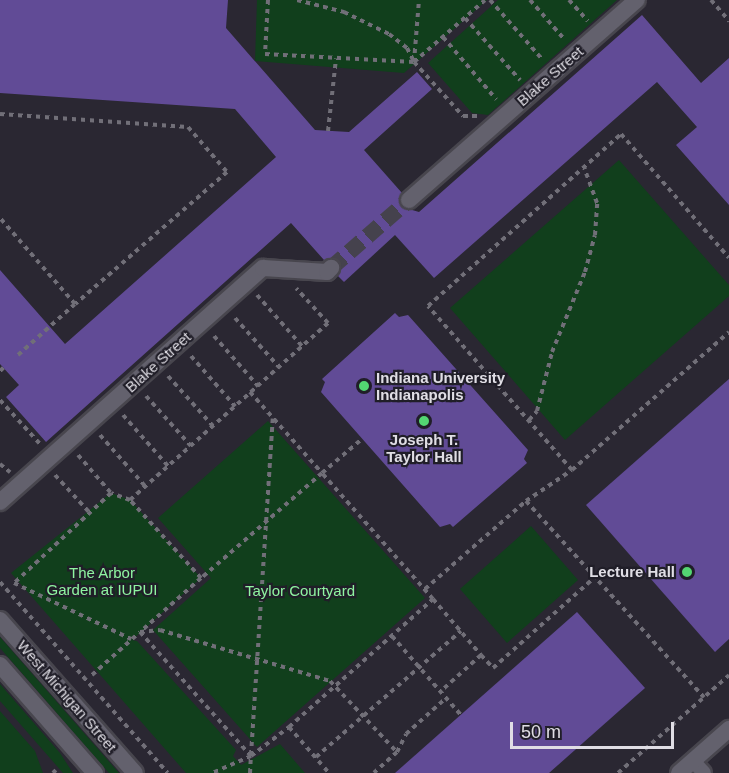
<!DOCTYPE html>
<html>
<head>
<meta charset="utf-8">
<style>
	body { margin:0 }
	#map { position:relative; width:729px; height:773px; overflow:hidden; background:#2a2732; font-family:Helvetica,sans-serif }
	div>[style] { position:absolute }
	.green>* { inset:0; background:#113f1c }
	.building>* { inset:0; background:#614b96 }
	.minor-tunnel>* { height:16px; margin-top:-8px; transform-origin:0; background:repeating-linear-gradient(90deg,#45424d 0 16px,transparent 0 24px) }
	.path>* { height:4px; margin-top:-2px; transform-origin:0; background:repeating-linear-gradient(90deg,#716f78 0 4.5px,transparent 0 9px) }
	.roads { filter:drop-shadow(2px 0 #48464e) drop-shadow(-2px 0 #48464e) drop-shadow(0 2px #48464e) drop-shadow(0 -2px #48464e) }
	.pedestrian>* { height:14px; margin:-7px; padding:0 7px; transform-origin:7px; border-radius:7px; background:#63616d }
	.minor>* { height:16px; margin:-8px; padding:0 8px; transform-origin:8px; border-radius:8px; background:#63616d }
	.tertiary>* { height:16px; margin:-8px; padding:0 8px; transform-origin:8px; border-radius:8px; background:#63616d }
	.secondary>* { height:16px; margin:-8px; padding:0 8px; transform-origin:8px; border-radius:8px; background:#63616d }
	.dots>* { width:16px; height:16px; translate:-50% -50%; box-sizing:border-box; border:3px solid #201e28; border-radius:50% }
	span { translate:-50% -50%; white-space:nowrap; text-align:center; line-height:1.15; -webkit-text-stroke:4.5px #201e28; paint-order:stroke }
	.street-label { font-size:15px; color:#e0dee5 }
	.poi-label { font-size:15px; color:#e0dee5; font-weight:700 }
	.left { translate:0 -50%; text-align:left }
	.right { translate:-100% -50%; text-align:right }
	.park-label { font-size:15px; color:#8ff4a1 }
	.scale { position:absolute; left:510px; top:722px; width:164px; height:27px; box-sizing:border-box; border:3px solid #e0dee5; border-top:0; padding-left:8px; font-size:18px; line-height:21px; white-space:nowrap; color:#e0dee5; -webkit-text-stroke:4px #201e28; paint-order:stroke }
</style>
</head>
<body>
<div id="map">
	<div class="green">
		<div style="clip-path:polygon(257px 0,487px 0,404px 73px,255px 61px)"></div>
		<div style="clip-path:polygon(498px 0,617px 0,488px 115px,472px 113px,428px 63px)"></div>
		<div style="clip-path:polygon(619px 160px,729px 285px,729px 296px,565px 440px,450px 308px)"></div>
		<div style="clip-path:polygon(268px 421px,425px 598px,257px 747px,153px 630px,211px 578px,158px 518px)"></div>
		<div style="clip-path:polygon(111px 493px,130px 500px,201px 578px,132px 640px,137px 641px,236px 750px,233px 756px,241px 765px,280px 744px,305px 773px,186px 773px,11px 573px)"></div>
		<div style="clip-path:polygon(531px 526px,578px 580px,507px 643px,460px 589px)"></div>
		<div style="clip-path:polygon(0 637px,119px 773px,109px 773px,0 648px)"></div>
		<div style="clip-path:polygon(0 684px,60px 753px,73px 773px,63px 773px,0 701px)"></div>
		<div style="clip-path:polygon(0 711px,35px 751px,43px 773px,0 773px)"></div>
	</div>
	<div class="building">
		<div style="clip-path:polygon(0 0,228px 0,226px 28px,315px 130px,349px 132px,417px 72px,432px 89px,364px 150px,402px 193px,402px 207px,419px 212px,642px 15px,701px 83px,729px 58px,729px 205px,676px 145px,697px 127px,657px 82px,434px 278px,395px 235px,344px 282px,338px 276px,339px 261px,324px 260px,291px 223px,46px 442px,6px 397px,19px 385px,0 364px,0 270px,65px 344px,276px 157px,235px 109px,0 93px)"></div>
		<div style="clip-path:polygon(395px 313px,399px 317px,408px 315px,528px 450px,524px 459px,527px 463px,453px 527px,450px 524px,440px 527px,321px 392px,325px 382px,322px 379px)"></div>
		<div style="clip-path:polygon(729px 379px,729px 639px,715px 652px,586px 505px)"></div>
		<div style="clip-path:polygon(577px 612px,645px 688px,549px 773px,395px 773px)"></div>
	</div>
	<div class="minor-tunnel">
		<div style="left:331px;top:268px;width:103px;rotate:-41.1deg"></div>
	</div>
	<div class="path">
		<div style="left:268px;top:0;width:54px;rotate:93.2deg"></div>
		<div style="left:265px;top:54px;width:149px;rotate:3.1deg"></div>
		<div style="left:414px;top:62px;width:94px;rotate:-41.1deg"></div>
		<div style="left:297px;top:0;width:49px;rotate:14.3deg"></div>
		<div style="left:344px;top:12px;width:50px;rotate:26.1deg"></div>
		<div style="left:389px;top:34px;width:23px;rotate:38deg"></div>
		<div style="left:407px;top:48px;width:16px;rotate:63deg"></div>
		<div style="left:414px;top:62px;width:73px;rotate:47.8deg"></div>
		<div style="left:463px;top:116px;width:15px"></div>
		<div style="left:490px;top:0;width:79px;rotate:48.6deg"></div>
		<div style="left:530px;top:0;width:53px;rotate:48.8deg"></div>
		<div style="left:569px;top:0;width:28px;rotate:48deg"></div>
		<div style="left:711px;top:0;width:28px;rotate:49deg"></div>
		<div style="left:465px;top:18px;width:83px;rotate:48.4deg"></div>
		<div style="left:443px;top:37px;width:82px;rotate:49.5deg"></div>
		<div style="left:414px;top:62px;width:62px;rotate:-85.4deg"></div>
		<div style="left:0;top:114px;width:188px;rotate:4deg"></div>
		<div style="left:188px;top:127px;width:60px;rotate:49.1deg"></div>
		<div style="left:227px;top:172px;width:201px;rotate:139deg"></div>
		<div style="left:75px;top:304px;width:114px;rotate:-131.1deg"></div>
		<div style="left:328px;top:131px;width:73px;rotate:-83.7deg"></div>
		<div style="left:257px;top:295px;width:68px;rotate:48.6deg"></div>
		<div style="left:235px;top:318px;width:66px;rotate:48.1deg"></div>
		<div style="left:214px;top:336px;width:67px;rotate:48.7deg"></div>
		<div style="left:18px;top:355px;width:76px;rotate:-41.8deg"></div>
		<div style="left:191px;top:356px;width:67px;rotate:48.7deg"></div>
		<div style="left:0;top:371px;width:6px;rotate:-45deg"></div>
		<div style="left:168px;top:376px;width:67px;rotate:48deg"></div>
		<div style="left:250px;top:392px;width:108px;rotate:48.4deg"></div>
		<div style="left:322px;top:473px;width:160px;rotate:139deg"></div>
		<div style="left:201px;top:578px;width:105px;rotate:-132.3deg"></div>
		<div style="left:130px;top:500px;width:266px;rotate:-41.8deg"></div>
		<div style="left:328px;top:323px;width:47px;rotate:-132.4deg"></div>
		<div style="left:146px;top:396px;width:67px;rotate:48deg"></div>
		<div style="left:0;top:400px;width:59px;rotate:47.7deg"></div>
		<div style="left:123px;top:415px;width:68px;rotate:48.6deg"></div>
		<div style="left:529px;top:420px;width:12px;rotate:-48deg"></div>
		<div style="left:537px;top:411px;width:61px;rotate:-75.7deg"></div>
		<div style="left:552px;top:352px;width:87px;rotate:-67.6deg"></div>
		<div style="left:585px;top:272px;width:38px;rotate:-75deg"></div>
		<div style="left:595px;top:235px;width:32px;rotate:-86deg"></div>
		<div style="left:597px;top:203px;width:37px;rotate:-110deg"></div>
		<div style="left:100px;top:435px;width:68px;rotate:48.6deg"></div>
		<div style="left:78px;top:455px;width:50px;rotate:49deg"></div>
		<div style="left:0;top:464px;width:13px;rotate:39deg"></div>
		<div style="left:572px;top:470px;width:218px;rotate:-131.3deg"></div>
		<div style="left:428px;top:306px;width:259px;rotate:-41.7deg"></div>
		<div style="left:621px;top:134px;width:164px;rotate:48.9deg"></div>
		<div style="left:55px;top:475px;width:50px;rotate:47.4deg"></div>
		<div style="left:130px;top:500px;width:20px;rotate:-160deg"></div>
		<div style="left:111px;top:493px;width:132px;rotate:137.1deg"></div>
		<div style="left:14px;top:583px;width:130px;rotate:25.6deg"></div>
		<div style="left:526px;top:501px;width:265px;rotate:47.8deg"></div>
		<div style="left:201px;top:578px;width:81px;rotate:138.5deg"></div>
		<div style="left:140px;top:632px;width:166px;rotate:48.2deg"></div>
		<div style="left:251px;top:756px;width:43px;rotate:156.4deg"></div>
		<div style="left:0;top:582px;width:254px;rotate:48.7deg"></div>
		<div style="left:425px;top:589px;width:134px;rotate:-41.1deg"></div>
		<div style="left:526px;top:501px;width:55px;rotate:-34deg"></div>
		<div style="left:572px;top:470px;width:209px;rotate:-41.3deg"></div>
		<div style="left:433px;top:599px;width:74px;rotate:49.4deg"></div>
		<div style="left:481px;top:655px;width:54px;rotate:138deg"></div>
		<div style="left:392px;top:636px;width:105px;rotate:48.9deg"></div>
		<div style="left:481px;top:655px;width:18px;rotate:47deg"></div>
		<div style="left:493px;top:668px;width:137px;rotate:-41.7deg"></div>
		<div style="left:92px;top:675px;width:64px;rotate:-41.9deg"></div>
		<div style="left:140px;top:632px;width:20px;rotate:-6deg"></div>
		<div style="left:160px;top:630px;width:177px;rotate:16.7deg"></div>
		<div style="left:330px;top:681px;width:98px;rotate:46.7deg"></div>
		<div style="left:397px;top:752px;width:31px;rotate:138deg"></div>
		<div style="left:289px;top:727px;width:61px;rotate:49deg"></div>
		<div style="left:397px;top:752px;width:20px;rotate:-63deg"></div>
		<div style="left:406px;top:734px;width:54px;rotate:-42deg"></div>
		<div style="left:251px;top:755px;width:337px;rotate:-86.3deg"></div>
		<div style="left:316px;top:757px;width:192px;rotate:-41deg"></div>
		<div style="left:53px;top:773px;width:4px;rotate:-45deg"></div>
		<div style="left:250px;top:773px;width:17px;rotate:-87deg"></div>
		<div style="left:251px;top:756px;width:48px;rotate:-37.3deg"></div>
		<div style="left:289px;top:727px;width:193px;rotate:-41.6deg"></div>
		<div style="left:433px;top:599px;width:168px;rotate:-131.4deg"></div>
		<div style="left:322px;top:473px;width:52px;rotate:-40.4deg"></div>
		<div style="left:618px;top:773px;width:148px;rotate:-41.4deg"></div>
	</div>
	<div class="roads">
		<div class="pedestrian">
			<div style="left:693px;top:761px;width:16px;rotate:47deg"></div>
		</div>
		<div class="minor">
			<div style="left:409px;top:200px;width:303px;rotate:-41.3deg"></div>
			<div style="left:0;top:502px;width:352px;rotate:-41.7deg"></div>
			<div style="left:263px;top:268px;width:64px;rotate:3.6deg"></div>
			<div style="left:327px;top:272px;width:6px;rotate:-45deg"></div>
		</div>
		<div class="tertiary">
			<div style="left:679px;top:773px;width:67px;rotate:-41.3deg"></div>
		</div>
		<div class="secondary">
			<div style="left:0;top:620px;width:204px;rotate:48.6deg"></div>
			<div style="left:0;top:665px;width:144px;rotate:48.7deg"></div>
		</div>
	</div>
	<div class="dots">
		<div style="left:364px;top:386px;background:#53d672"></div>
		<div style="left:424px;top:421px;background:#53d672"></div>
		<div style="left:687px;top:572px;background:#53d672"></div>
	</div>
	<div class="street-label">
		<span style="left:550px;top:76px;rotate:-41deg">Blake Street</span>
		<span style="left:158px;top:362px;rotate:-42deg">Blake Street</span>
		<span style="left:67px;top:696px;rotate:49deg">West Michigan Street</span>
	</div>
	<div class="poi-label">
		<span class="left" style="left:376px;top:386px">Indiana University<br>Indianapolis</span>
		<span style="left:424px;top:448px">Joseph T.<br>Taylor Hall</span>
		<span class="right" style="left:675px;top:572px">Lecture Hall</span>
	</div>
	<div class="park-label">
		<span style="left:102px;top:581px">The Arbor<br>Garden at IUPUI</span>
		<span style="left:300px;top:591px">Taylor Courtyard</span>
	</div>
	<div class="scale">50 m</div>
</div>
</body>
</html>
